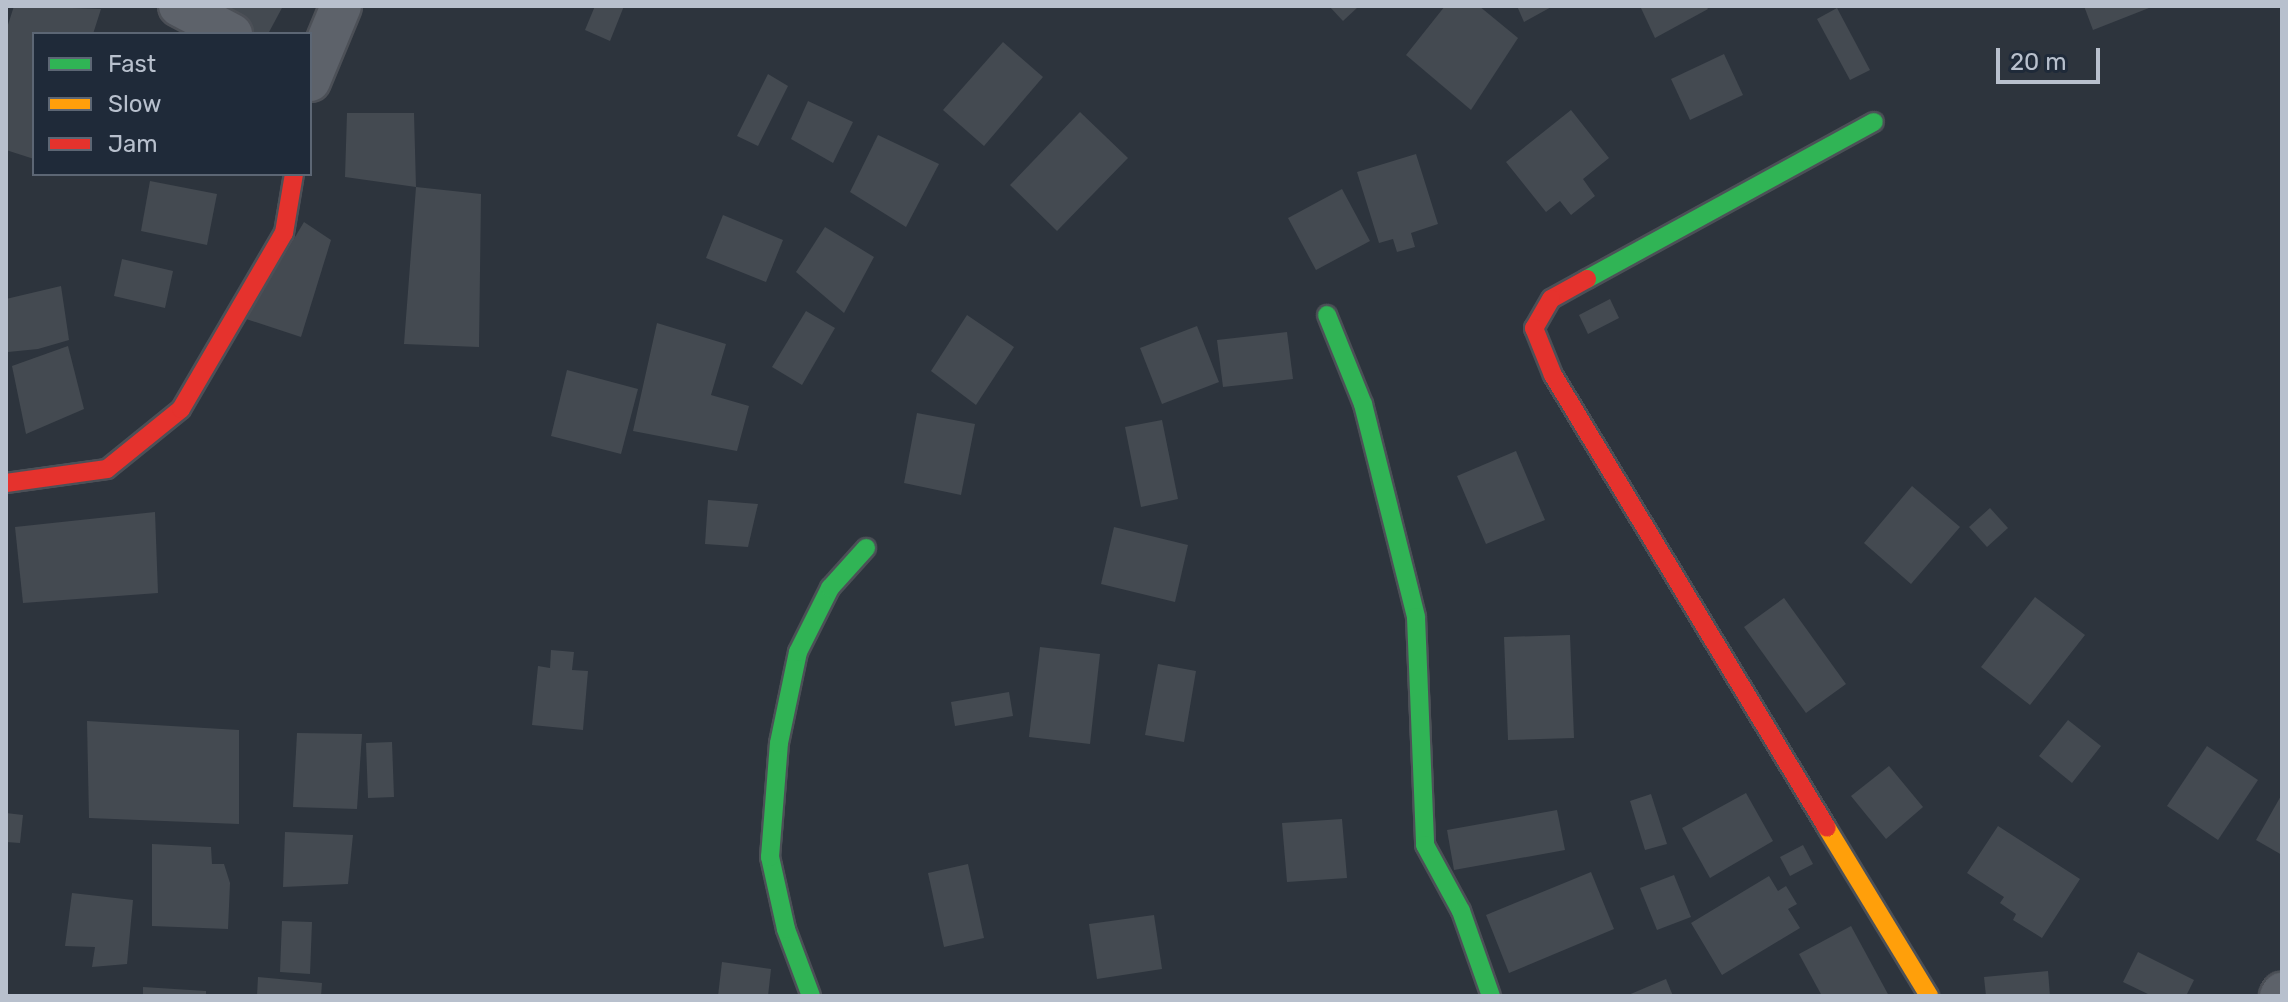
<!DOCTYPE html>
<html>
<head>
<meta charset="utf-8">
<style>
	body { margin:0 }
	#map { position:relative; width:2288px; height:1002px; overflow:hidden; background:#2d343d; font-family:Rubik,sans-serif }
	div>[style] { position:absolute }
	.building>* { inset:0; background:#444a51 }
	.roads { filter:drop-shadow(2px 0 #4c5057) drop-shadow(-2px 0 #4c5057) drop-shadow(0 2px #4c5057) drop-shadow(0 -2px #4c5057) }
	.street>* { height:40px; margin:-20px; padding:0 20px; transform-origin:20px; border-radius:20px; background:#5d626a }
	.fast>* { height:18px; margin:-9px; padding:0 9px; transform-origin:9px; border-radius:9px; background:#30b455 }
	.slow>* { height:18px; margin:-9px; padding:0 9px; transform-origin:9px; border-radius:9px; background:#ff9f0a }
	.jam>* { height:18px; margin:-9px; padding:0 9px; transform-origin:9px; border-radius:9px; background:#e5322d }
	span { translate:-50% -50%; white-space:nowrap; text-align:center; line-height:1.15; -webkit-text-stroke:8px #1f2a39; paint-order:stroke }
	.frame { position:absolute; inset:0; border:8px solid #b8c0cd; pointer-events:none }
	.legend { position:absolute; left:32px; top:32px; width:280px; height:144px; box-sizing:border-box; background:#1f2a39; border:2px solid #5c6674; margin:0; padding:10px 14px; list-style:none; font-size:24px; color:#b8c0cd }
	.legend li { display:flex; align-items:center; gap:16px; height:40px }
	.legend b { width:40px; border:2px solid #5c6674 }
	.scale { position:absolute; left:1996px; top:48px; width:104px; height:36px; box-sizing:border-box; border:4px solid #b8c0cd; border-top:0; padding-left:10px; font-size:24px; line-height:28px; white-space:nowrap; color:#b8c0cd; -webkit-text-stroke:6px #1f2a39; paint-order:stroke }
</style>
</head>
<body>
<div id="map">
	<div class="building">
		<div style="clip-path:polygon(14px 6px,101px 9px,93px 34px,34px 34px,34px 159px,6px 150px,6px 31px)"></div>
		<div style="clip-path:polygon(198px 6px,283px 6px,268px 34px,249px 34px)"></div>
		<div style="clip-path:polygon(595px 6px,624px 6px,610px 41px,585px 30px)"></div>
		<div style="clip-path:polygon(1329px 6px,1359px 6px,1343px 21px)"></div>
		<div style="clip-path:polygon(1445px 6px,1479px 6px,1518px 38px,1471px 110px,1406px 55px)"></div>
		<div style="clip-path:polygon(1517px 6px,1553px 6px,1524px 22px)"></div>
		<div style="clip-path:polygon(1640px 6px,1706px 6px,1708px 9px,1655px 38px)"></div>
		<div style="clip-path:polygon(2084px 6px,2154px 6px,2093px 30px)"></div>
		<div style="clip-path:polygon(1837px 8px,1870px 70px,1850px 80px,1817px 19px)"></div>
		<div style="clip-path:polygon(1003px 42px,1043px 77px,984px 146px,943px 110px)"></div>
		<div style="clip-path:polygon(1724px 54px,1743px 95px,1690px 120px,1671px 79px)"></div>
		<div style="clip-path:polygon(768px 74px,788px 86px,758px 146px,737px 136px)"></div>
		<div style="clip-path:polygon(808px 101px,853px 122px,833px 163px,791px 139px)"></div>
		<div style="clip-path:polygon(1571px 110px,1609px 158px,1583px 179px,1595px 196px,1571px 215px,1560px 201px,1546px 212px,1506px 162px)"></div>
		<div style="clip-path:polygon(1080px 112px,1128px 158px,1057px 231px,1010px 185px)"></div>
		<div style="clip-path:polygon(347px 113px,414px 113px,416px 187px,481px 194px,479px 347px,404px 344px,416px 187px,345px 177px)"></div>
		<div style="clip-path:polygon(878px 135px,939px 164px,906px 227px,850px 192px)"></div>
		<div style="clip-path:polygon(1416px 154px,1438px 224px,1411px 233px,1415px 247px,1397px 252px,1393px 239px,1379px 243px,1357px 172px)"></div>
		<div style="clip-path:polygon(150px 181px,217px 194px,207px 245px,141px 231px)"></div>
		<div style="clip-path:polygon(1342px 189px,1370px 241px,1316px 270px,1288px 218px)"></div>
		<div style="clip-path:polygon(723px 215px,783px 240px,766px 282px,706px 258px)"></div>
		<div style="clip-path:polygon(304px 222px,331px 240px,301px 337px,246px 319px)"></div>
		<div style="clip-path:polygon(825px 227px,874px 257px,844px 313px,796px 272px)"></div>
		<div style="clip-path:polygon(122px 259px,173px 271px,165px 308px,114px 296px)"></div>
		<div style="clip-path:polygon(61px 286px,69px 340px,38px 349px,8px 352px,6px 299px)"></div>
		<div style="clip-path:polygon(1610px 299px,1619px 318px,1588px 334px,1579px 315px)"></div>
		<div style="clip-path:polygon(806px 311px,835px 328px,802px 385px,772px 367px)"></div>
		<div style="clip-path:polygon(967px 315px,1014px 347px,976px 405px,931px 371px)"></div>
		<div style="clip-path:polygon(657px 323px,726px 344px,711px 395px,749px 406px,737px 451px,633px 431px)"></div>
		<div style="clip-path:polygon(1197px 326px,1219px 382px,1162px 404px,1140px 348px)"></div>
		<div style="clip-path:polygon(1287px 332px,1293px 379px,1223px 387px,1217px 340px)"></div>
		<div style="clip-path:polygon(68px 346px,84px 409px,26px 434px,12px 366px)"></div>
		<div style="clip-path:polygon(567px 370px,638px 389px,621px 454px,551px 436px)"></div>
		<div style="clip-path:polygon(917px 413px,975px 424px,961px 495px,904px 483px)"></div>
		<div style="clip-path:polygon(1162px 420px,1178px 499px,1141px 507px,1125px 427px)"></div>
		<div style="clip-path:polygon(1516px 451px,1545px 520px,1486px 544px,1457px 476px)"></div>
		<div style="clip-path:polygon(1912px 486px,1960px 527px,1911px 584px,1864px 543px)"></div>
		<div style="clip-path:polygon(708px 500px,758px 504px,748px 547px,705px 544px)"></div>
		<div style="clip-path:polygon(1990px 508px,2008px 528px,1987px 547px,1969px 527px)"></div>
		<div style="clip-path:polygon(155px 512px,158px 593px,23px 603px,15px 527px)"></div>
		<div style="clip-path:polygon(1114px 527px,1188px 545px,1175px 602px,1101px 584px)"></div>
		<div style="clip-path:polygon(2035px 597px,2085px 635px,2030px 705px,1981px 667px)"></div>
		<div style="clip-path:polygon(1784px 598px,1846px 684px,1806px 713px,1744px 627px)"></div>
		<div style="clip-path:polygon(1570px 635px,1574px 738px,1508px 740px,1504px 637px)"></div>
		<div style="clip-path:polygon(1040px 647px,1100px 654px,1090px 744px,1029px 737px)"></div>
		<div style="clip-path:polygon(551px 650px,574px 652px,572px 670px,588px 671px,583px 730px,532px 725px,538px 666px,550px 668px)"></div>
		<div style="clip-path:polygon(1158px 664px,1196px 671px,1184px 742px,1145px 735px)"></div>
		<div style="clip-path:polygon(1009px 692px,1013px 716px,955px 726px,951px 702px)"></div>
		<div style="clip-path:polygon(2068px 720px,2101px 746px,2072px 783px,2039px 756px)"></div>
		<div style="clip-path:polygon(87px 721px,239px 730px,239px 824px,89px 818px)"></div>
		<div style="clip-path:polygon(297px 733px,362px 734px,357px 809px,293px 807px)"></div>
		<div style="clip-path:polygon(392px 742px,394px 797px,368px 798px,366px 743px)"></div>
		<div style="clip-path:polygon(2207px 746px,2258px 780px,2218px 840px,2167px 806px)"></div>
		<div style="clip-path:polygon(1889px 766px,1923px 807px,1886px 839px,1851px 796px)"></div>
		<div style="clip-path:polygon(1746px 793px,1773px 841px,1710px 878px,1682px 828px)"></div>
		<div style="clip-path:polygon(1651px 794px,1667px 844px,1645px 850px,1630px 801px)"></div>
		<div style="clip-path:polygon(2282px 794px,2282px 855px,2256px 840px)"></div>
		<div style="clip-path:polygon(1557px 810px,1565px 850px,1454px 870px,1447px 830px)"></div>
		<div style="clip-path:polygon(6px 813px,23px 815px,20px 843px,6px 842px)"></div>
		<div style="clip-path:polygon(1342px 819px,1347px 878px,1287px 882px,1282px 823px)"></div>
		<div style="clip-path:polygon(1998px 826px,2080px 879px,2042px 938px,2013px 920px,2016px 914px,2000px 903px,2004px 897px,1967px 873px)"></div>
		<div style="clip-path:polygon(285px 832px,353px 835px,348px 884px,283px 887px)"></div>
		<div style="clip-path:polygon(152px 844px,211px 847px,212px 864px,224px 864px,230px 883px,228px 929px,152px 926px)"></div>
		<div style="clip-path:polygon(1803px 845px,1813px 864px,1790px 876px,1780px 857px)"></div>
		<div style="clip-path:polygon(968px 864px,984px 938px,944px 947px,928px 873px)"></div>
		<div style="clip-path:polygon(1591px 872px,1614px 929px,1509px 973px,1486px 915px)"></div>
		<div style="clip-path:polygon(1674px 875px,1691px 917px,1657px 930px,1640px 888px)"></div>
		<div style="clip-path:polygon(1769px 876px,1778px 891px,1786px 886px,1797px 904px,1788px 909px,1800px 928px,1722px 975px,1691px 923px)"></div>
		<div style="clip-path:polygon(72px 893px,133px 900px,127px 964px,92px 967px,95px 947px,65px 946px)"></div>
		<div style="clip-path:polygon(1154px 915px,1162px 969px,1097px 979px,1089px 924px)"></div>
		<div style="clip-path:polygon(282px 921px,312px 922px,310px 974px,280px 972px)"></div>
		<div style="clip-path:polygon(1851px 926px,1889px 996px,1822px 996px,1799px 954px)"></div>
		<div style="clip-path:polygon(2138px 952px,2194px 980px,2186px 996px,2152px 996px,2123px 982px)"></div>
		<div style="clip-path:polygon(722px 962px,771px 969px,768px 996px,718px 996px)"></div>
		<div style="clip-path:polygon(2048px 971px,2050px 996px,1986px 996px,1984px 977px)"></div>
		<div style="clip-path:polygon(258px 977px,322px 983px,321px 996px,257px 996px)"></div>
		<div style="clip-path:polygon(1666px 979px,1673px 996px,1626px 996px)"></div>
		<div style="clip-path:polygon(143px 987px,206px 991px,206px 996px,143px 996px)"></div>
	</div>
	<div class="roads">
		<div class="street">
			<div style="left:179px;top:6px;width:60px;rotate:27.8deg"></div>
			<div style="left:310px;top:81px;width:81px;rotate:-67.5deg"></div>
			<div style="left:2280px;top:996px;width:4px;rotate:-56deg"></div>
		</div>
		<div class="fast">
			<div style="left:1587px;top:279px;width:327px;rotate:-28.7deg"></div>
			<div style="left:1327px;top:315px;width:96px;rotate:68deg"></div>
			<div style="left:1363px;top:404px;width:219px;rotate:76deg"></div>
			<div style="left:1416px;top:617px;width:228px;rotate:87.7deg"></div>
			<div style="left:1425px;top:845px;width:75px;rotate:61.4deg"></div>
			<div style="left:1461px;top:911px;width:90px;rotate:70.6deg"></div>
			<div style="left:811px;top:996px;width:72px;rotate:-110.5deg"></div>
			<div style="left:786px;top:929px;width:74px;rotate:-102.5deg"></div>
			<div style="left:770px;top:857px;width:114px;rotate:-85.5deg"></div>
			<div style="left:779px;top:743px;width:93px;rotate:-78.2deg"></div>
			<div style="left:798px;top:652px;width:72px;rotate:-63.4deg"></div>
			<div style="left:830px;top:588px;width:54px;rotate:-48deg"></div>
		</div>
		<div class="slow">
			<div style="left:1827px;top:828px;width:197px;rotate:58.7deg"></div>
		</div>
		<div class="jam">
			<div style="left:1587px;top:279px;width:41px;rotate:150.9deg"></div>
			<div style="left:1551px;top:299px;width:34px;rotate:120deg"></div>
			<div style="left:1534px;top:328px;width:51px;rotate:68deg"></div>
			<div style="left:1553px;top:375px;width:529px;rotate:58.83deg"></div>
			<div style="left:6px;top:483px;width:102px;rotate:-7.9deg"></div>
			<div style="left:107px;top:469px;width:95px;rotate:-39deg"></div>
			<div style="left:181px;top:409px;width:204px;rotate:-59.7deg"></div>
			<div style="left:284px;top:233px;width:60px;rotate:-80.4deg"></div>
		</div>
	</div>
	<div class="frame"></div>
	<ul class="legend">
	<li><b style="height:10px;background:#30b455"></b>Fast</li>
	<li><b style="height:10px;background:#ff9f0a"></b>Slow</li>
	<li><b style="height:10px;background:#e5322d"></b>Jam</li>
	</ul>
	<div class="scale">20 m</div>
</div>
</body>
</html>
